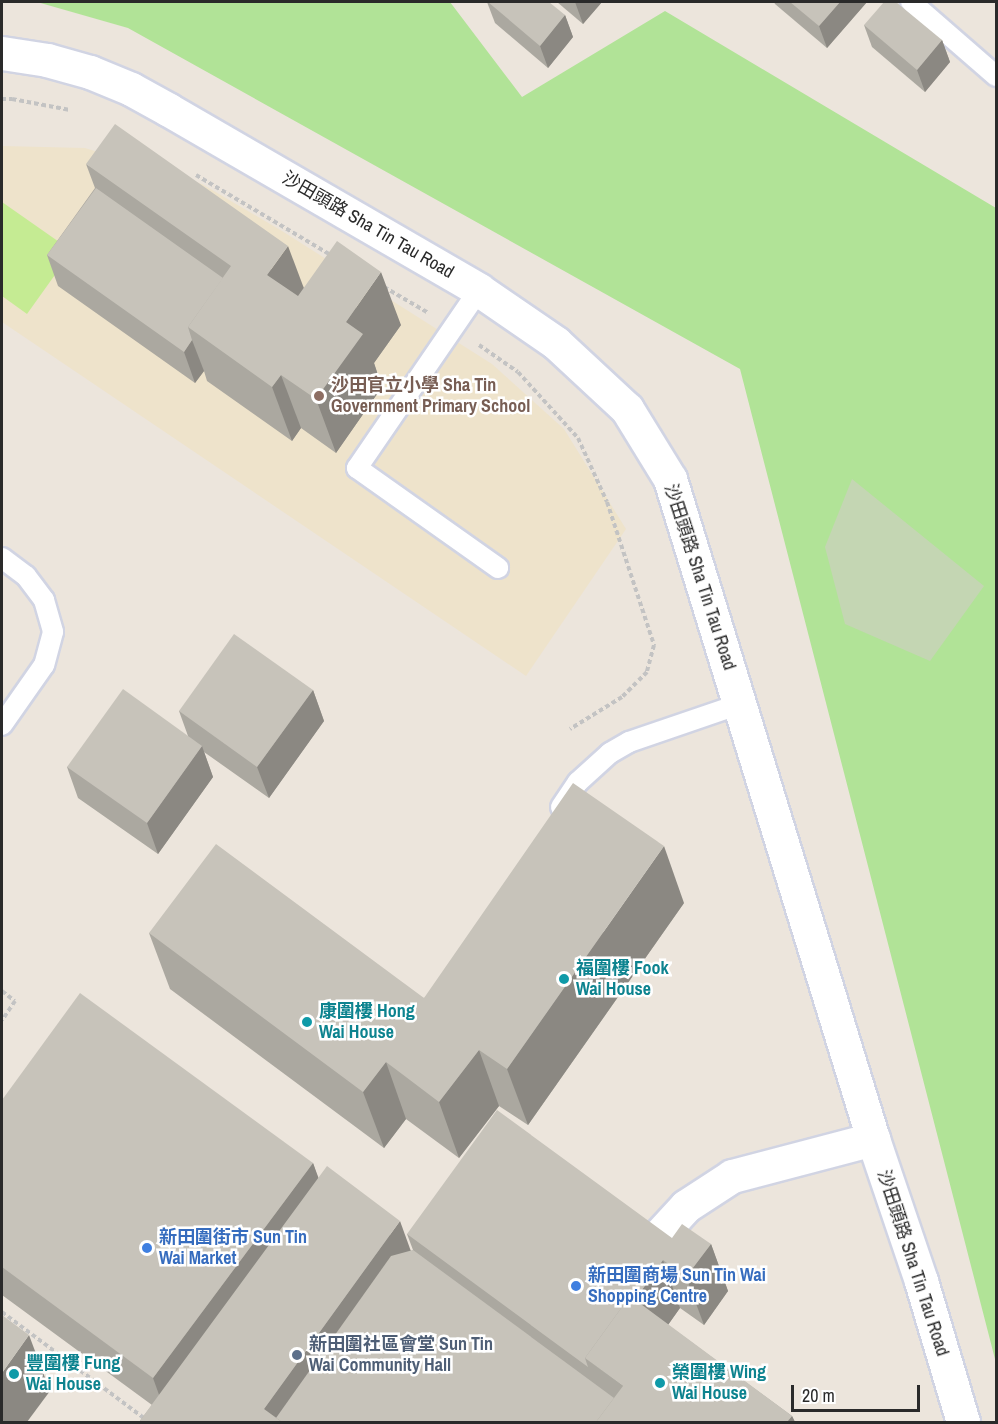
<!DOCTYPE html>
<html>
<head>
<meta charset="utf-8">
<style>
	body { margin:0 }
	#map { position:relative; width:998px; height:1424px; overflow:hidden; background:#ece5dc; font-family:"Archivo Narrow","Noto Sans TC",sans-serif }
	div>[style] { position:absolute }
	.education>* { inset:0; background:#eee3cb }
	.green>* { inset:0; background:#b1e397 }
	.cemetery>* { inset:0; background:#c4d6b3 }
	.pitch>* { inset:0; background:#c5eb93 }
	.path>* { height:4px; margin-top:-2px; transform-origin:0; background:repeating-linear-gradient(90deg,#c3c3c3 0 4.5px,transparent 0 7.5px) }
	.roads { filter:drop-shadow(2px 0 #d1d4e3) drop-shadow(-2px 0 #d1d4e3) drop-shadow(0 2px #d1d4e3) drop-shadow(0 -2px #d1d4e3) }
	.service>* { height:20px; margin:-10px; padding:0 10px; transform-origin:10px; border-radius:10px; background:#fff }
	.minor>* { height:33px; margin:-16.5px; padding:0 16.5px; transform-origin:16.5px; border-radius:16.5px; background:#fff }
	.wall>* { inset:0; background:#aba8a0 }
	.shaded-wall>* { inset:0; background:#8b8882 }
	.building>* { inset:0; background:#c7c3ba }
	.dots>* { width:16px; height:16px; translate:-50% -50%; box-sizing:border-box; border:3px solid #fff; border-radius:50% }
	span { translate:-50% -50%; white-space:nowrap; text-align:center; line-height:1.15; -webkit-text-stroke:5px #fff; paint-order:stroke }
	.street-label { font-size:18px; color:#2a2a2a }
	.education-label { font-size:18px; color:#785e54; font-weight:700 }
	.left { translate:0 -50%; text-align:left }
	.culture-label { font-size:18px; color:#0d838f; font-weight:700 }
	.shop-label { font-size:18px; color:#366cbe; font-weight:700 }
	.service-label { font-size:18px; color:#4e5e75; font-weight:700 }
	.frame { position:absolute; inset:0; border:3px solid #2a2a2a; pointer-events:none }
	.scale { position:absolute; left:791px; top:1385px; width:129px; height:27px; box-sizing:border-box; border:3px solid #2a2a2a; border-top:0; padding-left:8px; font-size:18px; line-height:21px; white-space:nowrap; color:#2a2a2a; -webkit-text-stroke:4px #fff; paint-order:stroke }
</style>
</head>
<body>
<div id="map">
	<div class="education">
		<div style="clip-path:polygon(2px 146px,85px 148px,202px 184px,282px 231px,492px 364px,564px 429px,626px 529px,526px 676px,2px 322px)"></div>
	</div>
	<div class="green">
		<div style="clip-path:polygon(37px 2px,450px 2px,522px 97px,665px 11px,996px 208px,996px 1363px,740px 369px,128px 28px)"></div>
	</div>
	<div class="cemetery">
		<div style="clip-path:polygon(852px 479px,984px 586px,930px 661px,845px 624px,825px 547px)"></div>
	</div>
	<div class="pitch">
		<div style="clip-path:polygon(2px 202px,72px 251px,27px 314px,2px 296px)"></div>
	</div>
	<div class="path">
		<div style="left:2px;top:99px;width:10px"></div>
		<div style="left:12px;top:99px;width:59px;rotate:10.7deg"></div>
		<div style="left:196px;top:175px;width:157px;rotate:30.7deg"></div>
		<div style="left:384px;top:287px;width:50px;rotate:30.2deg"></div>
		<div style="left:479px;top:345px;width:47px;rotate:34.7deg"></div>
		<div style="left:518px;top:372px;width:89px;rotate:47.7deg"></div>
		<div style="left:578px;top:438px;width:70px;rotate:65.6deg"></div>
		<div style="left:607px;top:502px;width:151px;rotate:71.8deg"></div>
		<div style="left:654px;top:645px;width:28px;rotate:105deg"></div>
		<div style="left:647px;top:672px;width:35px;rotate:135deg"></div>
		<div style="left:622px;top:697px;width:61px;rotate:148.4deg"></div>
		<div style="left:2px;top:991px;width:16px;rotate:38deg"></div>
		<div style="left:15px;top:1001px;width:23px;rotate:124deg"></div>
		<div style="left:2px;top:1312px;width:184px;rotate:36.8deg"></div>
	</div>
	<div class="roads">
		<div class="service">
			<div style="left:911px;top:2px;width:113px;rotate:41deg"></div>
			<div style="left:479px;top:290px;width:216px;rotate:124.4deg"></div>
			<div style="left:357px;top:468px;width:173px;rotate:35.3deg"></div>
			<div style="left:2px;top:558px;width:30px;rotate:37deg"></div>
			<div style="left:26px;top:576px;width:30px;rotate:53deg"></div>
			<div style="left:44px;top:600px;width:33px;rotate:74deg"></div>
			<div style="left:53px;top:632px;width:34px;rotate:105deg"></div>
			<div style="left:44px;top:665px;width:73px;rotate:125deg"></div>
			<div style="left:561px;top:807px;width:30px;rotate:-56deg"></div>
			<div style="left:578px;top:782px;width:43px;rotate:-42.2deg"></div>
			<div style="left:610px;top:753px;width:22px;rotate:-30deg"></div>
			<div style="left:629px;top:742px;width:117px;rotate:-18.9deg"></div>
		</div>
		<div class="minor">
			<div style="left:2px;top:53px;width:46px;rotate:8.8deg"></div>
			<div style="left:47px;top:60px;width:45px;rotate:15.6deg"></div>
			<div style="left:90px;top:72px;width:44px;rotate:22.5deg"></div>
			<div style="left:131px;top:89px;width:43px;rotate:28.9deg"></div>
			<div style="left:169px;top:110px;width:358px;rotate:30.1deg"></div>
			<div style="left:479px;top:290px;width:93px;rotate:34.5deg"></div>
			<div style="left:556px;top:343px;width:97px;rotate:42.9deg"></div>
			<div style="left:627px;top:409px;width:82px;rotate:58.4deg"></div>
			<div style="left:670px;top:479px;width:691px;rotate:72.9deg"></div>
			<div style="left:873px;top:1139px;width:150px;rotate:71.3deg"></div>
			<div style="left:921px;top:1281px;width:147px;rotate:73.4deg"></div>
			<div style="left:652px;top:1243px;width:50px;rotate:-47.4deg"></div>
			<div style="left:686px;top:1206px;width:55px;rotate:-33.1deg"></div>
			<div style="left:732px;top:1176px;width:146px;rotate:-14.7deg"></div>
		</div>
	</div>
	<div class="wall">
		<div style="clip-path:polygon(487px 2px,565px 15px,573px 37px,548px 68px,495px 23px)"></div>
		<div style="clip-path:polygon(557px 2px,602px 2px,583px 24px)"></div>
		<div style="clip-path:polygon(774px 2px,867px 2px,827px 48px,775px 4px)"></div>
		<div style="clip-path:polygon(864px 25px,942px 40px,950px 62px,925px 92px,872px 47px)"></div>
		<div style="clip-path:polygon(86px 164px,304px 288px,401px 325px,374px 363px,382px 387px,336px 453px,301px 428px,292px 441px,207px 381px,204px 371px,195px 383px,58px 286px,47px 255px,95px 188px)"></div>
		<div style="clip-path:polygon(313px 690px,324px 721px,269px 798px,204px 752px,213px 777px,158px 854px,78px 798px,67px 767px,188px 736px,179px 711px)"></div>
		<div style="clip-path:polygon(684px 903px,528px 1125px,499px 1106px,459px 1158px,406px 1119px,384px 1148px,170px 989px,149px 933px,424px 998px)"></div>
		<div style="clip-path:polygon(2px 1100px,313px 1163px,318px 1178px,411px 1251px,413px 1250px,407px 1234px,672px 1238px,711px 1244px,728px 1291px,704px 1325px,680px 1308px,668px 1325px,792px 1416px,795px 1422px,139px 1422px,152px 1405px,2px 1295px)"></div>
	</div>
	<div class="shaded-wall">
		<div style="clip-path:polygon(575px 2px,602px 2px,583px 24px)"></div>
		<div style="clip-path:polygon(840px 2px,867px 2px,827px 48px,819px 26px)"></div>
		<div style="clip-path:polygon(565px 15px,573px 37px,548px 68px,540px 46px)"></div>
		<div style="clip-path:polygon(942px 40px,950px 62px,925px 92px,917px 70px)"></div>
		<div style="clip-path:polygon(288px 246px,308px 299px,286px 328px,267px 275px)"></div>
		<div style="clip-path:polygon(381px 272px,401px 325px,374px 363px,382px 387px,336px 453px,316px 399px,346px 322px)"></div>
		<div style="clip-path:polygon(192px 340px,204px 371px,195px 383px,184px 352px)"></div>
		<div style="clip-path:polygon(281px 375px,301px 428px,292px 441px,272px 387px)"></div>
		<div style="clip-path:polygon(313px 690px,324px 721px,269px 798px,257px 767px)"></div>
		<div style="clip-path:polygon(202px 746px,213px 777px,158px 854px,147px 823px)"></div>
		<div style="clip-path:polygon(664px 846px,684px 903px,528px 1125px,507px 1069px)"></div>
		<div style="clip-path:polygon(479px 1050px,499px 1106px,459px 1158px,439px 1102px)"></div>
		<div style="clip-path:polygon(386px 1062px,406px 1119px,384px 1148px,363px 1092px)"></div>
		<div style="clip-path:polygon(313px 1163px,327px 1201px,167px 1417px,153px 1378px)"></div>
		<div style="clip-path:polygon(400px 1221px,417px 1268px,306px 1422px,269px 1422px,264px 1409px)"></div>
		<div style="clip-path:polygon(711px 1244px,728px 1291px,704px 1325px,686px 1277px)"></div>
		<div style="clip-path:polygon(663px 1260px,680px 1308px,623px 1388px,623px 1386px,591px 1362px)"></div>
		<div style="clip-path:polygon(29px 1335px,50px 1391px,27px 1422px,2px 1422px,2px 1373px)"></div>
		<div style="clip-path:polygon(792px 1416px,795px 1422px,787px 1422px)"></div>
	</div>
	<div class="building">
		<div style="clip-path:polygon(488px 2px,549px 2px,565px 15px,540px 46px)"></div>
		<div style="clip-path:polygon(790px 2px,840px 2px,819px 26px)"></div>
		<div style="clip-path:polygon(884px 2px,896px 2px,942px 40px,917px 70px,864px 25px)"></div>
		<div style="clip-path:polygon(115px 124px,288px 246px,267px 275px,298px 296px,337px 241px,381px 272px,346px 322px,363px 334px,316px 399px,281px 375px,272px 387px,188px 327px,231px 266px,86px 164px)"></div>
		<div style="clip-path:polygon(96px 188px,223px 278px,188px 327px,192px 340px,184px 352px,47px 255px)"></div>
		<div style="clip-path:polygon(234px 634px,313px 690px,257px 767px,179px 711px)"></div>
		<div style="clip-path:polygon(123px 689px,202px 746px,147px 823px,67px 767px)"></div>
		<div style="clip-path:polygon(573px 783px,664px 846px,507px 1069px,479px 1050px,439px 1102px,386px 1062px,363px 1092px,149px 933px,216px 844px,424px 998px)"></div>
		<div style="clip-path:polygon(80px 993px,313px 1163px,153px 1378px,2px 1267px,2px 1100px)"></div>
		<div style="clip-path:polygon(497px 1110px,672px 1238px,682px 1224px,711px 1244px,686px 1277px,663px 1260px,635px 1300px,630px 1296px,585px 1358px,588px 1367px,407px 1234px)"></div>
		<div style="clip-path:polygon(327px 1166px,400px 1221px,264px 1409px,282px 1422px,139px 1422px)"></div>
		<div style="clip-path:polygon(413px 1250px,614px 1398px,596px 1422px,282px 1422px,276px 1418px,391px 1256px)"></div>
		<div style="clip-path:polygon(630px 1296px,792px 1416px,787px 1422px,596px 1422px,623px 1386px,585px 1358px)"></div>
		<div style="clip-path:polygon(2px 1315px,29px 1335px,2px 1373px)"></div>
	</div>
	<div class="dots">
		<div style="left:319px;top:396px;background:#8d6e63"></div>
		<div style="left:564px;top:979px;background:#0f9aa8"></div>
		<div style="left:307px;top:1022px;background:#0f9aa8"></div>
		<div style="left:147px;top:1248px;background:#3f7fe0"></div>
		<div style="left:576px;top:1286px;background:#3f7fe0"></div>
		<div style="left:297px;top:1355px;background:#5c6f8a"></div>
		<div style="left:14px;top:1374px;background:#0f9aa8"></div>
		<div style="left:660px;top:1383px;background:#0f9aa8"></div>
	</div>
	<div class="street-label">
		<span style="left:368px;top:225px;rotate:30deg">沙田頭路 Sha Tin Tau Road</span>
		<span style="left:700px;top:577px;rotate:72deg">沙田頭路 Sha Tin Tau Road</span>
		<span style="left:913px;top:1263px;rotate:72deg">沙田頭路 Sha Tin Tau Road</span>
	</div>
	<div class="education-label">
		<span class="left" style="left:331px;top:396px">沙田官立小學 Sha Tin<br>Government Primary School</span>
	</div>
	<div class="culture-label">
		<span class="left" style="left:576px;top:979px">福圍樓 Fook<br>Wai House</span>
		<span class="left" style="left:319px;top:1022px">康圍樓 Hong<br>Wai House</span>
		<span class="left" style="left:26px;top:1374px">豐圍樓 Fung<br>Wai House</span>
		<span class="left" style="left:672px;top:1383px">榮圍樓 Wing<br>Wai House</span>
	</div>
	<div class="shop-label">
		<span class="left" style="left:159px;top:1248px">新田圍街市 Sun Tin<br>Wai Market</span>
		<span class="left" style="left:588px;top:1286px">新田圍商場 Sun Tin Wai<br>Shopping Centre</span>
	</div>
	<div class="service-label">
		<span class="left" style="left:309px;top:1355px">新田圍社區會堂 Sun Tin<br>Wai Community Hall</span>
	</div>
	<div class="frame"></div>
	<div class="scale">20 m</div>
</div>
</body>
</html>
